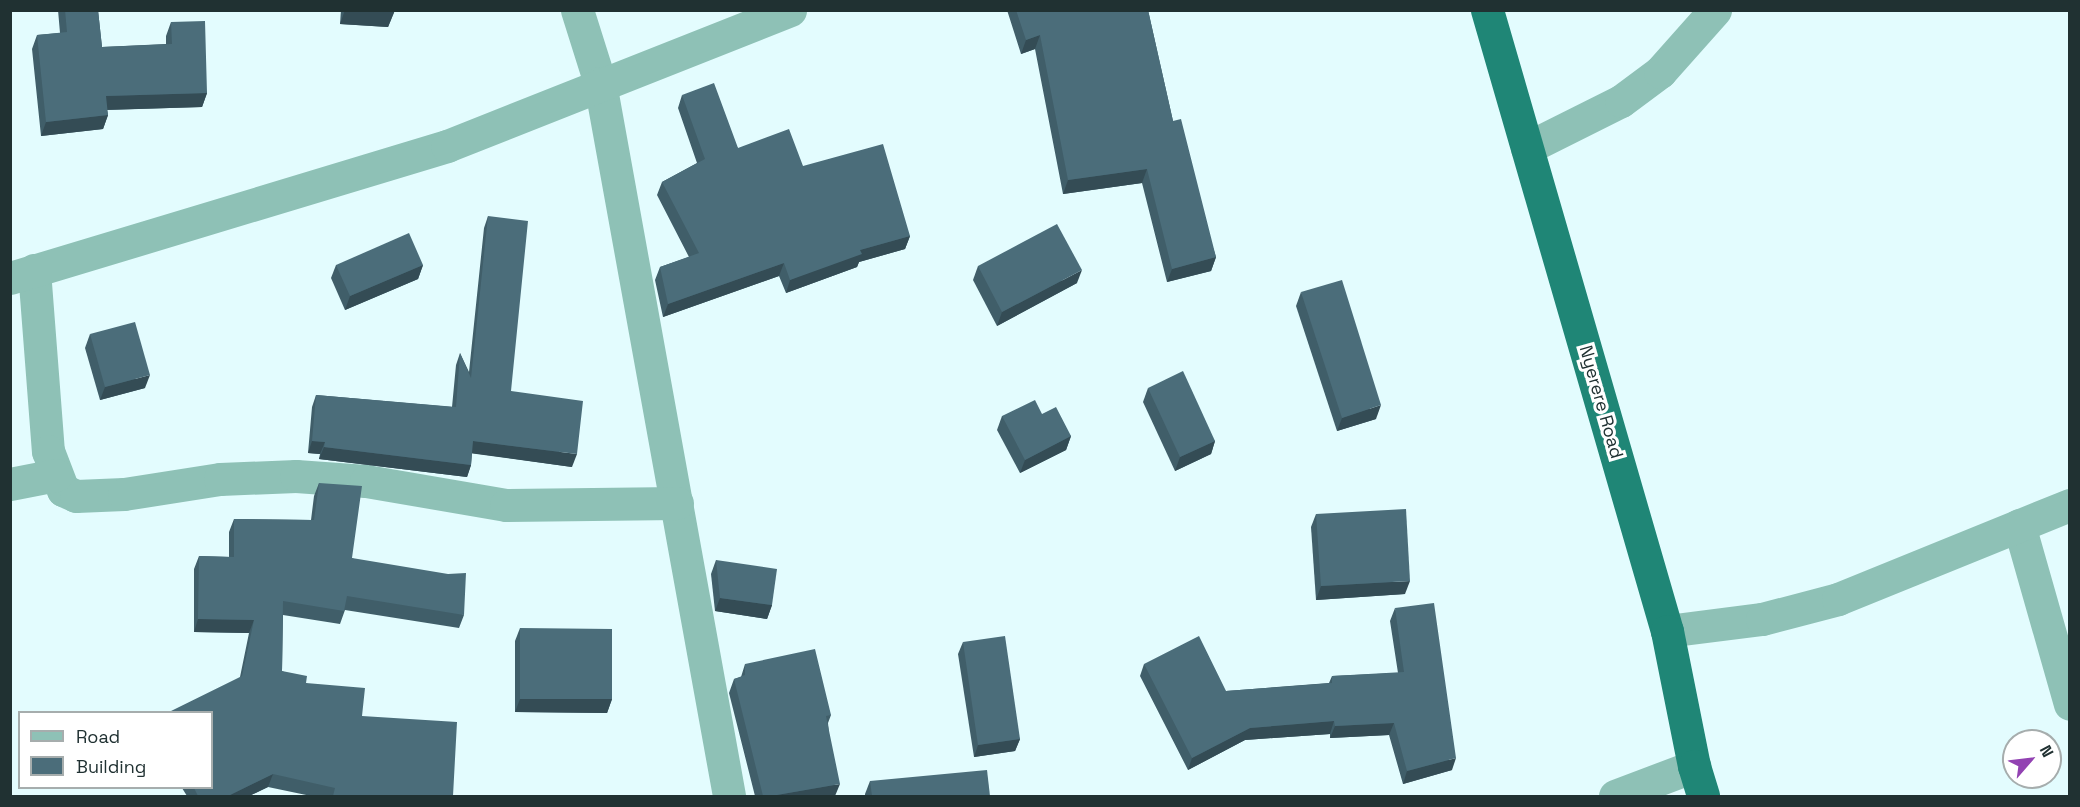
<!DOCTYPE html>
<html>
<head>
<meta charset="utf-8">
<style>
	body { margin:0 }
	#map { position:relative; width:2080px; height:807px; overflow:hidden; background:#e3fcfe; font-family:"Space Grotesk",sans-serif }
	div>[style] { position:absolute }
	.minor>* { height:33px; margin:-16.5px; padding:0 16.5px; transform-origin:16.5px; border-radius:16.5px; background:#8ec1b6 }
	.trunk>* { height:33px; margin:-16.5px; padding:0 16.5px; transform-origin:16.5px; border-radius:16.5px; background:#1f8676 }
	.wall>* { inset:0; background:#405e69 }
	.shaded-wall>* { inset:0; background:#344c55 }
	.building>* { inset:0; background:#4b6d7a }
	span { translate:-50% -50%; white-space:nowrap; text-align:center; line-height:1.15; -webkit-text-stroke:6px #fff; paint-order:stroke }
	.street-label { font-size:18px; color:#203132 }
	.frame { position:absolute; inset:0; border:12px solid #203132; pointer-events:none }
	.legend { position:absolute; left:18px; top:711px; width:195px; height:78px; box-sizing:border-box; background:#fff; border:2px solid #a6adad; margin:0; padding:8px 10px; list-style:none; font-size:18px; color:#203132 }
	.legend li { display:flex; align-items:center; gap:12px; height:30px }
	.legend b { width:30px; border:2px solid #a6adad }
	.north { position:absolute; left:2002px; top:729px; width:60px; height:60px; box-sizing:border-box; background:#fff; border:2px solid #a6adad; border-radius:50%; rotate:62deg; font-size:16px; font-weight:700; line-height:24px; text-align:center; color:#203132 }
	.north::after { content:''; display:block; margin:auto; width:21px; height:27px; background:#9242b2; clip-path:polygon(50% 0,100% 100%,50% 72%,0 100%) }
</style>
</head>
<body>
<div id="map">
	<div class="minor">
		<div style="left:577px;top:10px;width:77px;rotate:72.5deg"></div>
		<div style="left:600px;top:83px;width:725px;rotate:79.74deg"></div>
		<div style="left:1527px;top:148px;width:105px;rotate:-26.6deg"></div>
		<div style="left:1621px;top:101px;width:49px;rotate:-36.6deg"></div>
		<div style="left:1660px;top:72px;width:83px;rotate:-48.4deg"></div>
		<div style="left:34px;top:270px;width:182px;rotate:85.6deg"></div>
		<div style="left:48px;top:451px;width:42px;rotate:69deg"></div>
		<div style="left:63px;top:490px;width:14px;rotate:25deg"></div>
		<div style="left:76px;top:496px;width:48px;rotate:-2.4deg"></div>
		<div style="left:124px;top:494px;width:97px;rotate:-8.9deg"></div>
		<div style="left:220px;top:479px;width:76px;rotate:-2.3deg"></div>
		<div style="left:296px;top:476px;width:70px;rotate:4.1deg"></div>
		<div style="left:366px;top:481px;width:142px;rotate:9.7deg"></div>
		<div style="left:506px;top:505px;width:171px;rotate:-0.7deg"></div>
		<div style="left:10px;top:278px;width:457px;rotate:-16.8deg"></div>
		<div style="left:447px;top:146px;width:369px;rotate:-21.6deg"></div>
		<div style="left:10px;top:484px;width:47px;rotate:-11.1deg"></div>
		<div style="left:2019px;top:525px;width:186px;rotate:74.1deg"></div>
		<div style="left:1667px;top:631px;width:96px;rotate:-7.2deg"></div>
		<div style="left:1762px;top:619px;width:79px;rotate:-14.7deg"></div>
		<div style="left:1838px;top:599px;width:250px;rotate:-22.1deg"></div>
		<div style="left:1615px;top:796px;width:85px;rotate:-20.8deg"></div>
	</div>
	<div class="trunk">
		<div style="left:1487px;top:10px;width:647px;rotate:73.84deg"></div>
		<div style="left:1667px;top:631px;width:138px;rotate:78.7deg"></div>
		<div style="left:1694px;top:766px;width:31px;rotate:73deg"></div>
	</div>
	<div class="wall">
		<div style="clip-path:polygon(58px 10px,98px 10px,102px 47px,166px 44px,166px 36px,171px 22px,207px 93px,202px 107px,107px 110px,108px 115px,103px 129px,41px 136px,32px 49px,37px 35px,60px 33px)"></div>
		<div style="clip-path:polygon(341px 10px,395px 10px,388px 27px,340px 24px)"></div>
		<div style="clip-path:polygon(1007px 10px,1148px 10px,1173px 121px,1216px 257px,1211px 271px,1167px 282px,1142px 183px,1063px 194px,1035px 49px,1021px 54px)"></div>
		<div style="clip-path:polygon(682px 95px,738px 148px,803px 166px,910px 236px,905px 249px,859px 262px,857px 267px,786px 293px,779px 276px,663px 317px,655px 280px,660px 267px,689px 257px,657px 195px,662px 182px,697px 163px,678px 108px)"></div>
		<div style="clip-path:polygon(488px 216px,511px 391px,572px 467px,472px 453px,471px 465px,467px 477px,319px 459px,320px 454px,308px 453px,312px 407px,316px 395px,452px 407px,456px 365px,460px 353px,469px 372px,484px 228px)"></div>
		<div style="clip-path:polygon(336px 265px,423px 265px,418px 279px,345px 310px,331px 278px)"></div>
		<div style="clip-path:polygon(978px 266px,1077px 283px,997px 326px,973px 280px)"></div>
		<div style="clip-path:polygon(1301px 292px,1376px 419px,1337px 431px,1296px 306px)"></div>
		<div style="clip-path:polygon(90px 334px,145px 388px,100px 400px,85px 348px)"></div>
		<div style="clip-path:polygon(1148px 388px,1215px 441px,1211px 454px,1175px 471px,1143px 402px)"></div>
		<div style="clip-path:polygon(1042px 414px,1071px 436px,1066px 450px,1020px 473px,997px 430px,1002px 416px)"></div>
		<div style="clip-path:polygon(319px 483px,352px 558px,464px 615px,459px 628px,345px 610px,340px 624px,283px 615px,282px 671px,306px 683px,362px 716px,453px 796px,311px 796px,268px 787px,249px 796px,187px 796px,182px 788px,212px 788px,240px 677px,249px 633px,194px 632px,194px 569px,199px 556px,229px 557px,229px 532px,234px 519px,311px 520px,314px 496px)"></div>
		<div style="clip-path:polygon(1316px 514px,1405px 594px,1316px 600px,1311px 527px)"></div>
		<div style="clip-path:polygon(716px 560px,772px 605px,767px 619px,715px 611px,711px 574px)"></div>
		<div style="clip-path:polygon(1395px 608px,1452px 770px,1403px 784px,1389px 735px,1330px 738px,1330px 734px,1245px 740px,1188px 770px,1140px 676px,1144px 664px,1226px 691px,1329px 683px,1332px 676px,1398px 673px,1390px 621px)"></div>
		<div style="clip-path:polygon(520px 628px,612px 699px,607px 713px,515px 712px,515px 641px)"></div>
		<div style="clip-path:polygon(963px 642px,1020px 739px,1015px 751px,974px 757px,958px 654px)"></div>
		<div style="clip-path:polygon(745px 664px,831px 715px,828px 723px,835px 796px,755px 796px,729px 693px,734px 679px,741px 677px)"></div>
		<div style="clip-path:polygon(870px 781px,990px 796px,865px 796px,865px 794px)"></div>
	</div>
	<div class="shaded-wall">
		<div style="clip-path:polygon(345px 10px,395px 10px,388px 27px,340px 24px)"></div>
		<div style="clip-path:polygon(1040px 35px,1035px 49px,1021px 54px,1026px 40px)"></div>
		<div style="clip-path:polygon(207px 93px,202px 107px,101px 110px,106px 96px)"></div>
		<div style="clip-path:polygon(108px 115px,103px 129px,41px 136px,46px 122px)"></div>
		<div style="clip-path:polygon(1147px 169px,1142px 183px,1063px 194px,1068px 180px)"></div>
		<div style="clip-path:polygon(910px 236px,905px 249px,859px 262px,857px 267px,786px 293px,790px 280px,860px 250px)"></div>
		<div style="clip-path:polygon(1216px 257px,1211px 271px,1167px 282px,1172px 269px)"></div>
		<div style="clip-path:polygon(784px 263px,779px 276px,663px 317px,668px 304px)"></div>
		<div style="clip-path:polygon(423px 265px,418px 279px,345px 310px,350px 296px)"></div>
		<div style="clip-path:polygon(1082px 270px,1077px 283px,997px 326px,1002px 312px)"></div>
		<div style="clip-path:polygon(150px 375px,145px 388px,100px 400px,105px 387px)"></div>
		<div style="clip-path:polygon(1381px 405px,1376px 419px,1337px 431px,1342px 418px)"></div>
		<div style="clip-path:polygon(1071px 436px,1066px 450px,1020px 473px,1025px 460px)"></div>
		<div style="clip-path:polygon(312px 441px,325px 442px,320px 454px,308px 453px)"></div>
		<div style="clip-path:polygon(473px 441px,577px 454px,572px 467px,469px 453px)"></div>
		<div style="clip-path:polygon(1215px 441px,1211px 454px,1175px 471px,1180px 457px)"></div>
		<div style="clip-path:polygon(324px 447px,471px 465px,467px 477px,319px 459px)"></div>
		<div style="clip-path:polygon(1410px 581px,1405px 594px,1316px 600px,1321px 586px)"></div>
		<div style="clip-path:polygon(720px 598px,772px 605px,767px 619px,715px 611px)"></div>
		<div style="clip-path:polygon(198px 619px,254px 620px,249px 633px,194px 632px)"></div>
		<div style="clip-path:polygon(520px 699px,612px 699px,607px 713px,515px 712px)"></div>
		<div style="clip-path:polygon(1334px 721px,1330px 734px,1245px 740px,1188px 770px,1192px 758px,1250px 728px)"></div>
		<div style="clip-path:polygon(1394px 723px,1389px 735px,1330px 738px,1335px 726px)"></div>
		<div style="clip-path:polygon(1020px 739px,1015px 751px,974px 757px,978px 745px)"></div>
		<div style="clip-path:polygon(1456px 758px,1452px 770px,1403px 784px,1407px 771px)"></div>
		<div style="clip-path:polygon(273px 774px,268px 787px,249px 796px,228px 796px)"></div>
		<div style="clip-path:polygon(840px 784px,835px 796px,771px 796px)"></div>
	</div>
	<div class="building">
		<div style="clip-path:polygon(65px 10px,98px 10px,102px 47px,172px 44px,171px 22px,205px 21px,207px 93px,106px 96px,108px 115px,46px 122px,37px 35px,67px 32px)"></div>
		<div style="clip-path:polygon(1016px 10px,1148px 10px,1173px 121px,1181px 119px,1216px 257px,1172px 269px,1147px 169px,1068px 180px,1040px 35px,1026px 40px)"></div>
		<div style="clip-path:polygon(714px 83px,738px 148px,789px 129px,803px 166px,883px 144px,910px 236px,860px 250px,862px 254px,790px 280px,784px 263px,668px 304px,660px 267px,699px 253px,662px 182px,705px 159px,682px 95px)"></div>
		<div style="clip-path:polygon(488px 216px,528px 221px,511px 391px,583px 401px,577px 454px,473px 441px,471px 465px,324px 447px,325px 442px,312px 441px,316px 395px,456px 407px,460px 353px,471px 378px)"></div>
		<div style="clip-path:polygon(1057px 224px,1082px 270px,1002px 312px,978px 266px)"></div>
		<div style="clip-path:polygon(409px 233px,423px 265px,350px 296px,336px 265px)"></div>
		<div style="clip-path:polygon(1342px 280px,1381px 405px,1342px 418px,1301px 292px)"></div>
		<div style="clip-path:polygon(135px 322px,150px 375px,105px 387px,90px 334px)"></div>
		<div style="clip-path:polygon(1183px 371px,1215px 441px,1180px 457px,1148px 388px)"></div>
		<div style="clip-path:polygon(1035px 400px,1042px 414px,1056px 407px,1071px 436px,1025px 460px,1002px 416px)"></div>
		<div style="clip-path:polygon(319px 483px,362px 486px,352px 558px,448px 574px,466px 573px,464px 615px,347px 596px,344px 611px,283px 601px,282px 671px,307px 676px,306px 683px,365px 688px,362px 716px,457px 722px,453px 796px,333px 796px,335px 788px,273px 774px,228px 796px,198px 796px,194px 788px,212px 788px,212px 712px,169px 712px,242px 676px,254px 620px,198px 619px,199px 556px,234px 557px,234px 519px,314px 520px)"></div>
		<div style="clip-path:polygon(1406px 509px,1410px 581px,1321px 586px,1316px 514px)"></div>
		<div style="clip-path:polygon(716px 560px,777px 569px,772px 605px,720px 598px)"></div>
		<div style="clip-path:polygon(1434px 603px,1456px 758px,1407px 771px,1394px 723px,1335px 726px,1334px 721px,1250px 728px,1192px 758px,1144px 664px,1199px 636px,1226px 691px,1332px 683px,1332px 676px,1404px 672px,1395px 608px)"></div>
		<div style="clip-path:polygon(520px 628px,612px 629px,612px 699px,520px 699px)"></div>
		<div style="clip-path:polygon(1005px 636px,1020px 739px,978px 745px,963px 642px)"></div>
		<div style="clip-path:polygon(815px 649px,831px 715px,826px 716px,840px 784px,771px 796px,763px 796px,734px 679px,745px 675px,745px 664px)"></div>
		<div style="clip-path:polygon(987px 770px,990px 796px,872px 796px,870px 781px)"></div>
	</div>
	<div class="street-label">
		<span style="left:1601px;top:402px;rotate:74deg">Nyerere Road</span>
	</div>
	<div class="frame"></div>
	<ul class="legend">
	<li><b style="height:8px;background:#8ec1b6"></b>Road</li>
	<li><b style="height:16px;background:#4b6d7a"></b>Building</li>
	</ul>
	<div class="north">N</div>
</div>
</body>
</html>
